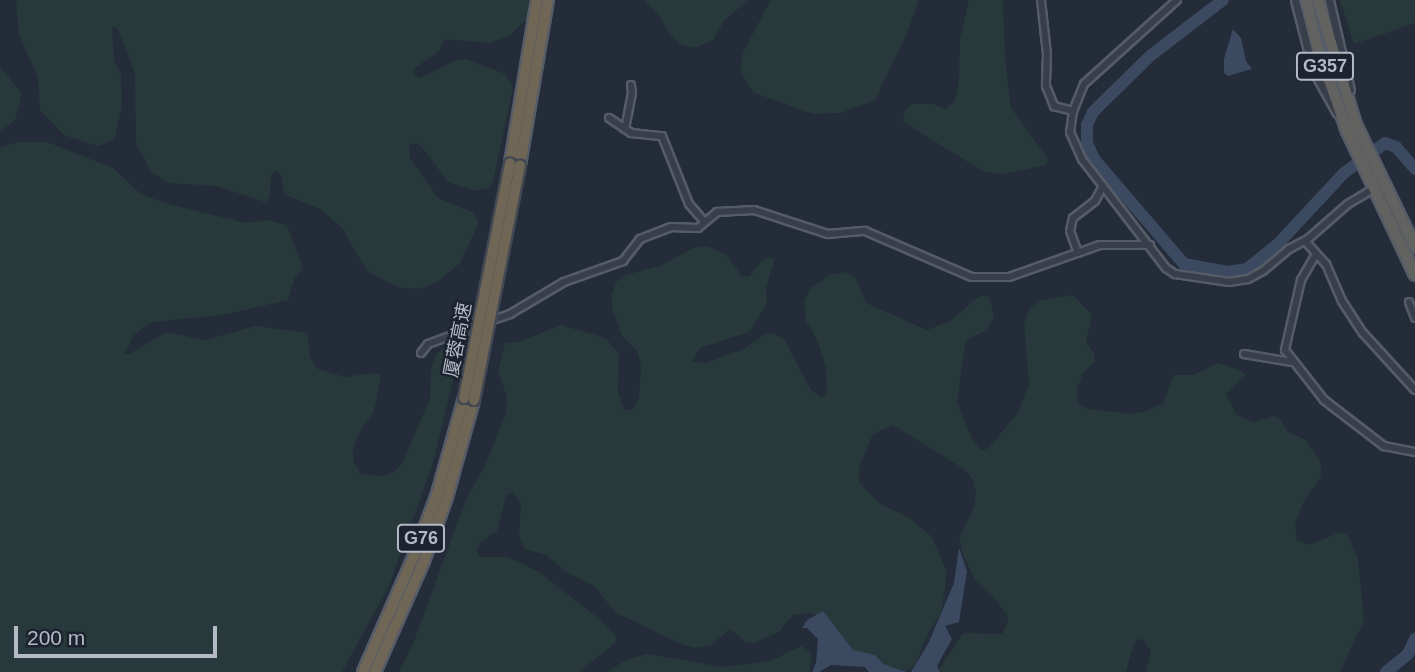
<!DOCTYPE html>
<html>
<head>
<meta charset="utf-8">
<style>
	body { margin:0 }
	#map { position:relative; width:1415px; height:672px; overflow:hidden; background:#242c39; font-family:Arial,"Noto Sans SC",sans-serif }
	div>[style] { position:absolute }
	.green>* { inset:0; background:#27393b }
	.water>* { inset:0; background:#3b4961 }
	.river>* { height:12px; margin:-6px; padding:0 6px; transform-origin:6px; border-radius:6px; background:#3b4961 }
	.roads { filter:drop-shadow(2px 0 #565c67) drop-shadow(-2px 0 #565c67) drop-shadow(0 2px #565c67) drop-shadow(0 -2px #565c67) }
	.minor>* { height:6px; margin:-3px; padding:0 3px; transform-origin:3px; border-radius:3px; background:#383e4a }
	.tertiary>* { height:7px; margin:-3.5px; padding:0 3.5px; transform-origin:3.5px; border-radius:3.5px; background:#383e4a }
	.trunk>* { height:10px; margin:-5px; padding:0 5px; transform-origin:5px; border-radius:5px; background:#626260 }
	.motorway>* { height:10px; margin:-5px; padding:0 5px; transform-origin:5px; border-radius:5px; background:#6f6655 }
	.bridges { filter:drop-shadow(2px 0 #434954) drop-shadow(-2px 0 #434954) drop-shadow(0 2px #434954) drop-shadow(0 -2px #434954) }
	.motorway-bridge>* { height:10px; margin:-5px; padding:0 5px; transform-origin:5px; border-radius:5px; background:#6f6655 }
	span { translate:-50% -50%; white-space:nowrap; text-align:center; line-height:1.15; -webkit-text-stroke:5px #1d232e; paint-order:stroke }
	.shield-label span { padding:2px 5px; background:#1d232e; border:2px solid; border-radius:5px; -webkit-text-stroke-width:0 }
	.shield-label { font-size:18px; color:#b3b9c5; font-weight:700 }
	.street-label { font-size:19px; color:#b3b9c5 }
	.scale { position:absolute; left:14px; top:626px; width:203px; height:32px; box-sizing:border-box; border:4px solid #b3b9c5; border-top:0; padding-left:9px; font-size:21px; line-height:24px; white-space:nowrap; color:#b3b9c5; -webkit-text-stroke:5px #1d232e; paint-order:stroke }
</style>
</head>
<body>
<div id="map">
	<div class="green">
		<div style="clip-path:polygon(16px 0,547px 0,509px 36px,489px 43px,445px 39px,439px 51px,415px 68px,414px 74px,421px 78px,452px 62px,466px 59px,505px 74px,513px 87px,493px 182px,488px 188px,475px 191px,448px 182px,422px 147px,416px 143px,409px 145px,410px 158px,438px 198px,472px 212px,479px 223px,460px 263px,438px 282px,419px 289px,397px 287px,367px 271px,342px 228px,320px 209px,284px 194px,281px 174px,276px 170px,271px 176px,270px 197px,265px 202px,217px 186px,169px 183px,151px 172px,136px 143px,135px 74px,118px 29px,112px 27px,114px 61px,121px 75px,122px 106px,115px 136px,111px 141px,98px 146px,64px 135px,40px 110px,38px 77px,19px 35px)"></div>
		<div style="clip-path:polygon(644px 0,748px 0,724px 21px,713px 40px,694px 48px,680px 44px,669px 34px,659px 16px)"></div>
		<div style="clip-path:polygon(771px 0,919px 0,906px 36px,875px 100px,841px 113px,813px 114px,754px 93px,740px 72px,743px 52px)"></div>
		<div style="clip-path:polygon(969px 0,1003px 0,1005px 58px,1011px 108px,1048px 158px,1046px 165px,1005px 174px,984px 172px,902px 121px,907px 108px,912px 104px,933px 104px,945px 109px,955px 101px,959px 80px,960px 39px)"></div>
		<div style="clip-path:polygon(1340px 0,1415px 0,1415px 23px,1354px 44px)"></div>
		<div style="clip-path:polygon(0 67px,20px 91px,21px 99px,15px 120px,0 132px)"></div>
		<div style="clip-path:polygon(18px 142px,47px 142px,113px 168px,141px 194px,165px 203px,246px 223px,267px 220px,287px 225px,303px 268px,294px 279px,288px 300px,223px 315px,152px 322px,134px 335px,124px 354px,130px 354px,166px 332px,205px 340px,256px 326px,303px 332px,308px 336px,310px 357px,318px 369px,345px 377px,372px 373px,381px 375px,374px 411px,358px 435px,353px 449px,354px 463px,361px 474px,382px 476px,394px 472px,403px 462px,430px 398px,431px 370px,436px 356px,446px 344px,462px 344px,433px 463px,389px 586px,342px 672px,0 672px,0 148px)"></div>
		<div style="clip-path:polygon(708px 246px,726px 255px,742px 276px,749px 276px,762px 260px,769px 257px,774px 260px,766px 288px,767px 302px,753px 327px,748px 332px,700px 348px,692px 361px,705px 363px,719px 358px,744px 349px,767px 333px,773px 333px,785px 340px,810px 389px,821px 397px,827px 395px,826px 368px,817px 339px,806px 321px,804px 300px,812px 287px,830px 275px,843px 272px,851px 274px,856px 278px,866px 303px,927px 330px,950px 321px,977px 298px,983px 295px,990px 298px,994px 318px,987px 330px,968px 339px,965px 345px,957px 402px,973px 441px,982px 450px,989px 448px,1018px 412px,1029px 384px,1024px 323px,1029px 309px,1040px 300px,1073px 295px,1092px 315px,1086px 342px,1094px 353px,1095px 360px,1082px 375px,1077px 389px,1077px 403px,1089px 409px,1130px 414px,1144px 412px,1163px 403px,1174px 375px,1193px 375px,1218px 363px,1239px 370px,1246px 375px,1226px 394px,1236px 414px,1253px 423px,1273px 416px,1280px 419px,1287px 431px,1306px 440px,1321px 463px,1321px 476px,1302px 505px,1295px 525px,1297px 540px,1309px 545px,1341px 532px,1347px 534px,1358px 559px,1364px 620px,1340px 672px,1146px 672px,1151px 651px,1143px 639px,1137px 640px,1133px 647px,1126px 672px,937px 672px,963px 633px,1002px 634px,1008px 622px,1007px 615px,991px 594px,975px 580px,963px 555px,959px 537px,974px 507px,976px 493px,973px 480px,964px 469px,893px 425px,873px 434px,859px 468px,859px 482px,879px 503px,910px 518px,932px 537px,947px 572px,941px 614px,929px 631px,915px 665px,905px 672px,889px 672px,848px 649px,833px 624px,822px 616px,808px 613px,793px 615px,779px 632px,754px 643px,746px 642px,730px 629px,710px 646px,695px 648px,681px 644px,616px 613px,594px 586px,568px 573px,546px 555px,525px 549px,519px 537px,521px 503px,512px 492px,506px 496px,497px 531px,480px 543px,477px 550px,480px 557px,508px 557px,539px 572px,602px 621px,616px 636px,615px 643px,579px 672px,399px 672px,413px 644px,466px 499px,485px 466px,506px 412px,507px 398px,498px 370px,505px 343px,518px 342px,561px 325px,605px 338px,619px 353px,618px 391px,624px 410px,631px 410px,639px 399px,641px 365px,637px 351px,622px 336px,612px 308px,612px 293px,617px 281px,623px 276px,662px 265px,695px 247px)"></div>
		<div style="clip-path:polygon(802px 646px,812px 654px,810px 672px,607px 672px,626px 660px,648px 654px,722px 667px,770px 661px)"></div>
	</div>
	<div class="water">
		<div style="clip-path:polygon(1233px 29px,1241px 38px,1246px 61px,1252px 69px,1228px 76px,1224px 73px,1224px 59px)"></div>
		<div style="clip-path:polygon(959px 548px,967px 571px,959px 622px,945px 626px,952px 639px,937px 666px,940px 672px,911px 672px,929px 642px,954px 583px)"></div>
		<div style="clip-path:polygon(823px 611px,853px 650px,875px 655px,883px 664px,906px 672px,869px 672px,865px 667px,831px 665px,819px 672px,812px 672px,816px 663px,818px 639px,807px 628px,802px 628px,807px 620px)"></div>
	</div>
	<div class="river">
		<div style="left:1223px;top:0;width:92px;rotate:142.5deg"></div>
		<div style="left:1150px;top:56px;width:80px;rotate:135.5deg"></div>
		<div style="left:1093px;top:112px;width:14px;rotate:115deg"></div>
		<div style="left:1087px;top:125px;width:18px;rotate:90deg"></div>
		<div style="left:1087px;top:143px;width:17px;rotate:66deg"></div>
		<div style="left:1094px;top:159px;width:138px;rotate:49.4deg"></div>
		<div style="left:1184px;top:264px;width:44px;rotate:10.5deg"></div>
		<div style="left:1227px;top:272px;width:20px;rotate:-9deg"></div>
		<div style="left:1247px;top:269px;width:38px;rotate:-39deg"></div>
		<div style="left:1277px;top:245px;width:98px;rotate:-47.1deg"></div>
		<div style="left:1344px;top:173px;width:51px;rotate:-36.2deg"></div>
		<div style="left:1385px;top:143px;width:12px;rotate:20deg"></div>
		<div style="left:1396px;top:147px;width:29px;rotate:49deg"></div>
		<div style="left:1386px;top:672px;width:28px;rotate:-39deg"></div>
		<div style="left:1408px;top:654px;width:17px;rotate:-65deg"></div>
	</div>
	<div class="roads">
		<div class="minor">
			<div style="left:1041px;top:0;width:54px;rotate:83.7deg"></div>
			<div style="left:1047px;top:54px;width:32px;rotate:92deg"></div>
			<div style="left:1046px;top:86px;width:22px;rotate:68deg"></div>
			<div style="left:1054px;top:106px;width:20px;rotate:15deg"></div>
			<div style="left:1177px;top:0;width:125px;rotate:137.9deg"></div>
			<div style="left:1084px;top:84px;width:29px;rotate:112deg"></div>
			<div style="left:1073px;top:111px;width:21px;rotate:98deg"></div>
			<div style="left:1070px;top:132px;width:30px;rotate:66deg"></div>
			<div style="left:1082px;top:159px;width:138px;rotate:52.4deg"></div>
			<div style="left:1166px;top:268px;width:11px;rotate:34deg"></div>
			<div style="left:1175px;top:274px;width:55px;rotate:8.4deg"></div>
			<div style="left:1229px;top:282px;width:19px;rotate:-9deg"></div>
			<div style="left:1248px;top:279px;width:18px;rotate:-29deg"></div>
			<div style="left:1264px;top:270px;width:33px;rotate:-40deg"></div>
			<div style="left:1289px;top:249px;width:21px;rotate:-28deg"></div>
			<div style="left:1308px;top:239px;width:53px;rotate:-41.2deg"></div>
			<div style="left:1348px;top:204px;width:29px;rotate:-31deg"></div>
			<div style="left:609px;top:118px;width:27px;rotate:34deg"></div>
			<div style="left:631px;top:133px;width:31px;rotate:6deg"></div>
			<div style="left:662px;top:136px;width:73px;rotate:68.3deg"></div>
			<div style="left:689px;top:204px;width:23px;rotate:49deg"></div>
			<div style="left:625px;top:129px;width:37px;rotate:-79deg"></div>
			<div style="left:632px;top:93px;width:8px;rotate:-97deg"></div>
			<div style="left:1305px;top:241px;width:31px;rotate:48deg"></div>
			<div style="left:1326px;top:264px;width:40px;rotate:66.6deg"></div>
			<div style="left:1342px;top:301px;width:38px;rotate:57deg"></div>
			<div style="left:1363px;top:333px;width:77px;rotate:47.6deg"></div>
			<div style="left:1078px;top:253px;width:23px;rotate:-110deg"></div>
			<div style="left:1070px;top:231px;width:13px;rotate:-77deg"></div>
			<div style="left:1073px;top:218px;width:28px;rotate:-38deg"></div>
			<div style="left:1095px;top:201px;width:17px;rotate:-62deg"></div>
			<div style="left:1316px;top:254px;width:30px;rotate:120deg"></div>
			<div style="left:1301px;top:280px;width:72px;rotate:102.9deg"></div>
			<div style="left:1285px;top:350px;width:63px;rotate:52deg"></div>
			<div style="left:1324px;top:400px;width:76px;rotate:37.5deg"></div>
			<div style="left:1384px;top:446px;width:32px;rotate:11deg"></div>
			<div style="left:1409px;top:302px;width:17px;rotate:69deg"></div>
			<div style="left:490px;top:321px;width:21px;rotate:-19deg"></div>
			<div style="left:510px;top:314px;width:63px;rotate:-30.7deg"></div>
			<div style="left:564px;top:282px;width:63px;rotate:-19.6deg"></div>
			<div style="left:623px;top:261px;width:28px;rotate:-52deg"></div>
			<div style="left:640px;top:239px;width:33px;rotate:-21deg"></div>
			<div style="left:671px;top:227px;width:27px;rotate:2deg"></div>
			<div style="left:698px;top:228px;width:25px;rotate:-40deg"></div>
			<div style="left:717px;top:212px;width:37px;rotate:-3deg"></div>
			<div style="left:754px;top:210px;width:78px;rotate:18deg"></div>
			<div style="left:828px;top:234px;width:37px;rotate:-5deg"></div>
			<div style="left:865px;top:231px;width:116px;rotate:23.3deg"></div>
			<div style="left:972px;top:277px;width:37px"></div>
			<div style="left:1009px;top:277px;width:96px;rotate:-19.4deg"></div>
			<div style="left:1100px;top:245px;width:50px"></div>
			<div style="left:421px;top:353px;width:11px;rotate:-52deg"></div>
			<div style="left:428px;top:344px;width:55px;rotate:-20.1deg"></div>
			<div style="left:1244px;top:354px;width:49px;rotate:9.5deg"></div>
		</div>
		<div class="tertiary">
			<div style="left:1295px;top:0;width:72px;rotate:75.6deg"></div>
			<div style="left:1313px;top:70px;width:49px;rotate:60.8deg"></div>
			<div style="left:1329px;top:0;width:92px;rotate:76.9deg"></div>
		</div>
		<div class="trunk">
			<div style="left:1306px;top:0;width:46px;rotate:76.3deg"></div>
			<div style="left:1317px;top:45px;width:91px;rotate:70.8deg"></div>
			<div style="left:1347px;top:131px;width:159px;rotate:64.7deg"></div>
			<div style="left:1318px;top:0;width:131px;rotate:73.1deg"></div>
			<div style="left:1356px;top:125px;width:136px;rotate:64.2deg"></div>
		</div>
		<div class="motorway">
			<div style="left:510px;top:163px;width:165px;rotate:-80.6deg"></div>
			<div style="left:520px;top:165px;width:167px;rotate:-80.4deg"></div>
			<div style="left:363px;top:672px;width:127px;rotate:-66.3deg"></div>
			<div style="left:414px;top:556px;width:66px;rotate:-69.6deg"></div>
			<div style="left:437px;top:494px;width:100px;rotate:-74.3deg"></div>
			<div style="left:375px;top:672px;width:121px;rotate:-66.2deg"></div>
			<div style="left:424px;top:561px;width:68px;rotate:-70.2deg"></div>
			<div style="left:447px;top:497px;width:101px;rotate:-74.4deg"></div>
		</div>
	</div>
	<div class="bridges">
		<div class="motorway-bridge">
			<div style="left:464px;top:398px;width:239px;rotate:-78.9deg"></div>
			<div style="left:474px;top:400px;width:239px;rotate:-78.9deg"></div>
		</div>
	</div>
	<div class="shield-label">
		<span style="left:1325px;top:66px">G357</span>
		<span style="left:421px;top:538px">G76</span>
	</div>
	<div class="street-label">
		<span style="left:458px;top:340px;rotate:-79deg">厦蓉高速</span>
	</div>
	<div class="scale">200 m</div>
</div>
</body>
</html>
